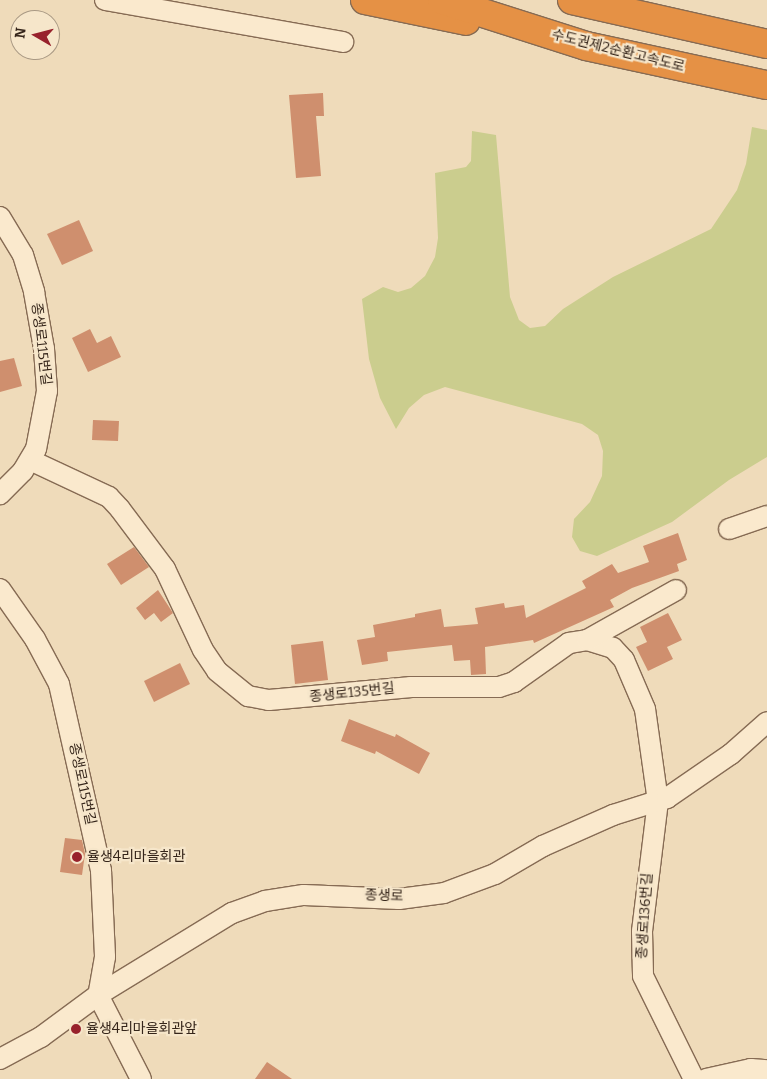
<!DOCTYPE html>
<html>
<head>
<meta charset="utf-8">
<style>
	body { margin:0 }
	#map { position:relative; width:767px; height:1079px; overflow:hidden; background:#efdbba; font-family:Bitter,"Noto Sans KR",serif }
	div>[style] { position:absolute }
	.green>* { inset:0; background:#cbcd8e }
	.building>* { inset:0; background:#cf8f6e }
	.roads { filter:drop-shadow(1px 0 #866b54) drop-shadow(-1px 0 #866b54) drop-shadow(0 1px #866b54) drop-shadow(0 -1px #866b54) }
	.minor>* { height:20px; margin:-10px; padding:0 10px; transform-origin:10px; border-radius:10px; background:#fae9cd }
	.highway>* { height:28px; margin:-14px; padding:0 14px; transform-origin:14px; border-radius:14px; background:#e59145 }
	.dots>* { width:14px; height:14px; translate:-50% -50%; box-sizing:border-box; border:2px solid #f6e6ca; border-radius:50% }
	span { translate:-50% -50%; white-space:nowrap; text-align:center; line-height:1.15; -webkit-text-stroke:4.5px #f6e6ca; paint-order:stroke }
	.street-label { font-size:14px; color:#35251a }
	.poi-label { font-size:14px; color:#35251a }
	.left { translate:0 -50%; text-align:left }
	.north { position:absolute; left:10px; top:10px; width:50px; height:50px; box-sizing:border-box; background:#f6e6ca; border:1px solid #a99984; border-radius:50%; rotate:278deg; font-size:14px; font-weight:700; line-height:20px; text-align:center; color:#35251a }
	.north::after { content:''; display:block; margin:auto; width:18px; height:22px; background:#98222c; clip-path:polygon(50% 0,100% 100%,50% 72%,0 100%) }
</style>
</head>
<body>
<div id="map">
	<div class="green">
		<div style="clip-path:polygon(752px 127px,767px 130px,767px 457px,729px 480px,672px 522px,597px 556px,580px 551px,572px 537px,574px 519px,590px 502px,602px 476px,603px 451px,598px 435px,582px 424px,445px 387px,424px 395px,409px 408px,396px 429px,380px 398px,369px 359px,362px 299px,383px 287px,398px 292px,411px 288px,425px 276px,435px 257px,438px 238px,435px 173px,466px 167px,471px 161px,472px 131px,496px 135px,510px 297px,519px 320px,530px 328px,545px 326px,563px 309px,613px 277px,711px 229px,737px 190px,746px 164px)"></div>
	</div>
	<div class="building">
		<div style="clip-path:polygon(323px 93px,324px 116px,316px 116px,321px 176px,296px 178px,289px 95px)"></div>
		<div style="clip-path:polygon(79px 220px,93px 251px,62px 265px,47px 234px)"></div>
		<div style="clip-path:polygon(90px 329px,97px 343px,111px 336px,121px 357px,88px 372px,72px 338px)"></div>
		<div style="clip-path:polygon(14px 358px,22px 386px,0 392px,0 361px)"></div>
		<div style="clip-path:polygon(93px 420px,119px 421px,118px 441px,92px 440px)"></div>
		<div style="clip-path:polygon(678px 533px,687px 560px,677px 564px,679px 571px,632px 588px,610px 600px,614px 607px,534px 643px,533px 640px,485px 647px,486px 674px,471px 675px,470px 660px,454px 661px,452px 645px,387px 652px,388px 661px,362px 665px,357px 640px,375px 637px,373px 625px,415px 617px,415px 614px,441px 609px,444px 627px,478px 624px,475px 608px,504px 603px,505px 608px,524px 605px,526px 618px,586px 588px,582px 581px,612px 564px,618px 573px,649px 562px,643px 546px)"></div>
		<div style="clip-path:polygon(134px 547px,149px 567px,121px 585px,107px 564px)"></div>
		<div style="clip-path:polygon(158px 590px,173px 613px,161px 622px,154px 613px,145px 620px,136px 608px)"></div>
		<div style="clip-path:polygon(668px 613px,682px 640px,667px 647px,673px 659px,648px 671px,636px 647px,647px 642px,640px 627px)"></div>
		<div style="clip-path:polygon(323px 641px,328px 680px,295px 684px,291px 645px)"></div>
		<div style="clip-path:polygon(180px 663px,190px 684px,154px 702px,144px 681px)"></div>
		<div style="clip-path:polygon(349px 719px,395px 737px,396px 734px,430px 753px,419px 774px,376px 751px,375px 754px,341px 741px)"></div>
		<div style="clip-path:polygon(65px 838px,82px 840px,85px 854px,82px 875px,60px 872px)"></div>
		<div style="clip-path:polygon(267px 1062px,292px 1079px,255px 1079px)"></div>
	</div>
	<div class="roads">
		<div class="minor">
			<div style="left:105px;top:0;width:242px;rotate:10deg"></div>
			<div style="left:0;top:217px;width:44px;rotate:58.8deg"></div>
			<div style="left:23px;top:255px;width:39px;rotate:73deg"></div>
			<div style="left:34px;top:292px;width:58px;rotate:80deg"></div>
			<div style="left:44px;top:349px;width:42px;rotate:85.9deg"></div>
			<div style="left:47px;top:391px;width:59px;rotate:100.7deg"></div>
			<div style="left:36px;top:449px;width:26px;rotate:121deg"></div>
			<div style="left:23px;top:471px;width:33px;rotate:135deg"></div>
			<div style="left:30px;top:460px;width:87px;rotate:25.1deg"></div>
			<div style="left:109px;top:497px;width:16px;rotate:47deg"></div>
			<div style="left:120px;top:509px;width:75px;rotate:53.1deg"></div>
			<div style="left:165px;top:569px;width:89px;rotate:64.9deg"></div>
			<div style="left:203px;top:650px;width:25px;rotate:56deg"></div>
			<div style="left:217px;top:671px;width:40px;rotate:39deg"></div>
			<div style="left:248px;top:696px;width:21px;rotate:11deg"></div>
			<div style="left:269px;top:700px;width:143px;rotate:-5.2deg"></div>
			<div style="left:411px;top:687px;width:88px"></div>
			<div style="left:499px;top:687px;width:16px;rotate:-18deg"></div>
			<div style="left:514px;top:682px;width:67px;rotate:-35.3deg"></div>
			<div style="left:569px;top:643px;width:18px;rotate:-9deg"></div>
			<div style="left:587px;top:640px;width:27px;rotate:17deg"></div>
			<div style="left:613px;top:648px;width:16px;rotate:47deg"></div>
			<div style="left:624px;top:660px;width:53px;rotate:66.8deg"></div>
			<div style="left:645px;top:709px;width:93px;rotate:82deg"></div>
			<div style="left:658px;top:801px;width:131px;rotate:97deg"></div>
			<div style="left:642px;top:931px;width:45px;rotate:88.7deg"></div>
			<div style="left:643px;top:976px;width:115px;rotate:63.7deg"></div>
			<div style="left:729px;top:529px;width:40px;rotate:-18.9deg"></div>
			<div style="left:0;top:589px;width:61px;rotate:55deg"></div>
			<div style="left:35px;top:639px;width:51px;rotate:61.9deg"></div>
			<div style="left:59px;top:684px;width:192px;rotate:77.3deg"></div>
			<div style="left:101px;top:871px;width:86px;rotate:87.3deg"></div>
			<div style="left:105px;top:957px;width:39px;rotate:100deg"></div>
			<div style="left:98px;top:995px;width:94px;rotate:62.9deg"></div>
			<div style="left:587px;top:640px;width:102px;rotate:-29.3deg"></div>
			<div style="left:0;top:1059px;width:47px;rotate:-28.2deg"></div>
			<div style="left:41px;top:1037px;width:71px;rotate:-36.4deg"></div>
			<div style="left:98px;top:995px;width:157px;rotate:-31.5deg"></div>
			<div style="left:232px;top:913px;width:35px;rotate:-20deg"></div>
			<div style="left:265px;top:901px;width:39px;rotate:-9deg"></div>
			<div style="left:304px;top:895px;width:95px;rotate:2.4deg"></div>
			<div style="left:399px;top:899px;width:45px;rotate:-7.6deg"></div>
			<div style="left:444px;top:893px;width:54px;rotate:-20.4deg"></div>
			<div style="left:495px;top:874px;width:56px;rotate:-30.3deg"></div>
			<div style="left:543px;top:846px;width:77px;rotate:-23.9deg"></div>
			<div style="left:613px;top:815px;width:57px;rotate:-17.5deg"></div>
			<div style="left:667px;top:798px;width:78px;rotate:-34.5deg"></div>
			<div style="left:731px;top:754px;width:48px;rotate:-41.6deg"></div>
			<div style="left:706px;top:1079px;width:46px;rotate:-12.5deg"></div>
			<div style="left:751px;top:1069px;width:16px;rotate:4deg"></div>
		</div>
		<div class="highway">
			<div style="left:365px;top:0;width:103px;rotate:11.7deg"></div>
			<div style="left:442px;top:0;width:151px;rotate:17.7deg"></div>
			<div style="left:586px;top:46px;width:185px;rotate:12.2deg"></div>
			<div style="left:572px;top:0;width:200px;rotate:12.7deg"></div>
		</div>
	</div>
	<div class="dots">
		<div style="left:77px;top:857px;background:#98222c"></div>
		<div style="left:76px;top:1029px;background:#98222c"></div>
	</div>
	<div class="street-label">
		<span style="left:618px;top:51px;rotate:14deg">수도권제2순환고속도로</span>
		<span style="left:41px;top:344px;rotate:83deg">종생로115번길</span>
		<span style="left:352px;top:693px;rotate:-6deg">종생로135번길</span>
		<span style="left:82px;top:784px;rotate:78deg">종생로115번길</span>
		<span style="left:384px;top:896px;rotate:2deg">종생로</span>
		<span style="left:645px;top:916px;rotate:-86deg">종생로136번길</span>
	</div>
	<div class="poi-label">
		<span class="left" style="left:87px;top:857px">율생4리마을회관</span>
		<span class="left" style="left:86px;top:1029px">율생4리마을회관앞</span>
	</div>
	<div class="north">N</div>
</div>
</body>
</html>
